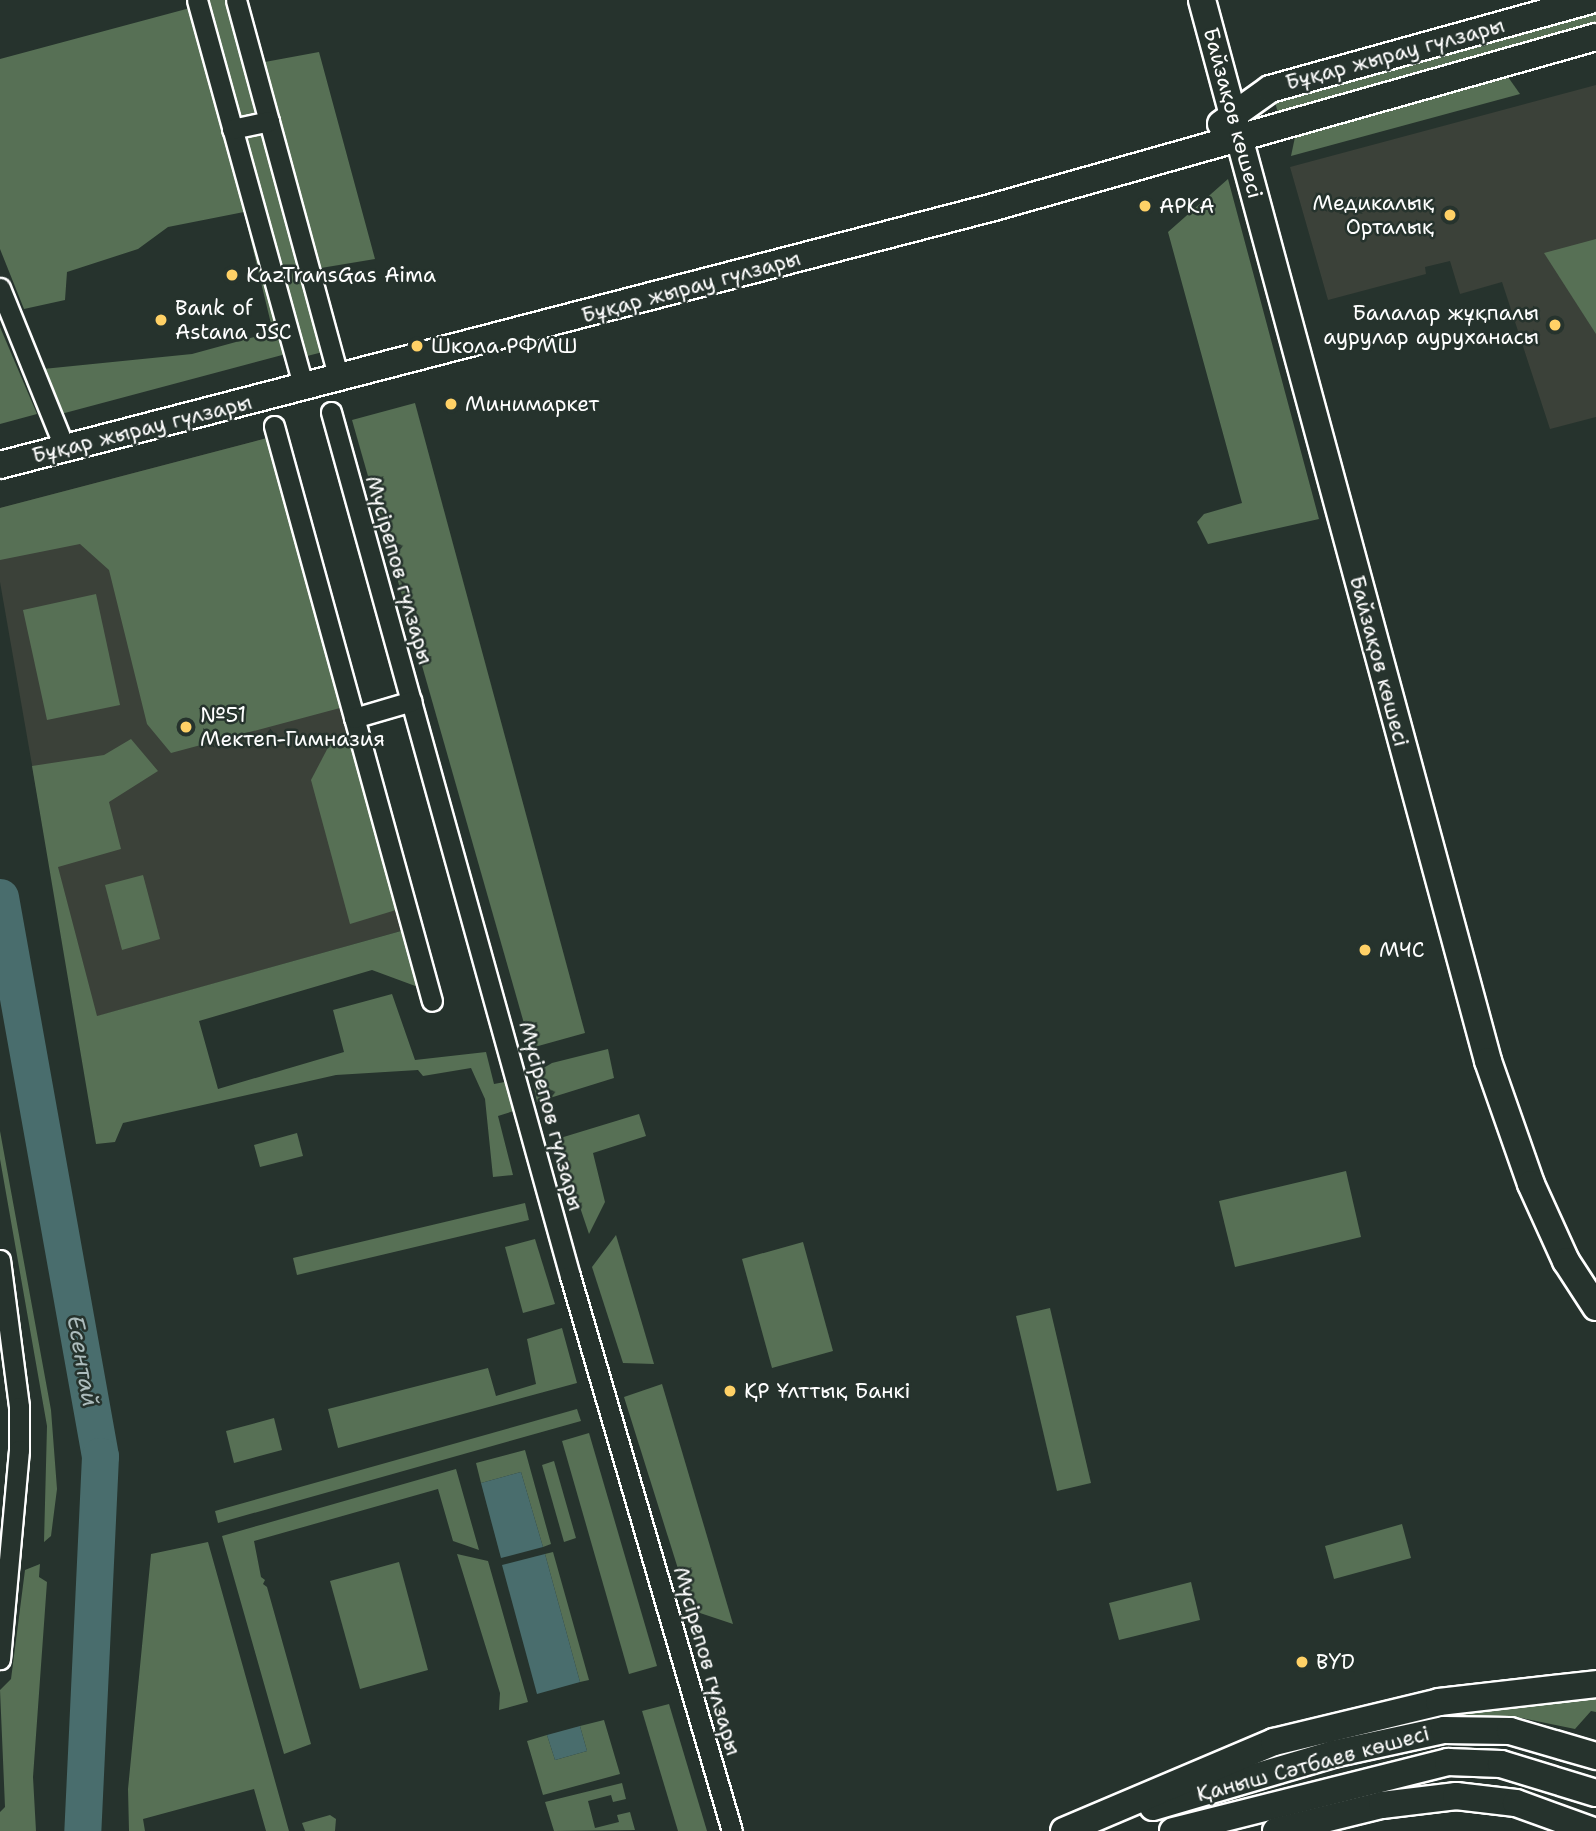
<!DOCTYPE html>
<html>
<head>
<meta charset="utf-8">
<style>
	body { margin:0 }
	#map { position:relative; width:1596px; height:1831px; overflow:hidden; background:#26332d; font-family:"Shantell Sans",sans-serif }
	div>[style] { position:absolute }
	.built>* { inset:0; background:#3b4139 }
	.green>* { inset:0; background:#577055 }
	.water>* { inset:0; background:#496d6d }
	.river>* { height:37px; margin:-18.5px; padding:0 18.5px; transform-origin:18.5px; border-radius:18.5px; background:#496d6d }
	.roads { filter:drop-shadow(2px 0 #fff) drop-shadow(-2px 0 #fff) drop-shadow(0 2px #fff) drop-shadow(0 -2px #fff) }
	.street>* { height:19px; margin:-9.5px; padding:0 9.5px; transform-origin:9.5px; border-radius:9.5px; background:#26332d }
	.secondary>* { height:26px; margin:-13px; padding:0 13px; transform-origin:13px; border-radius:13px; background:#26332d }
	.dots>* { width:19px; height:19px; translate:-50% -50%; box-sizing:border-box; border:4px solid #26332d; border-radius:50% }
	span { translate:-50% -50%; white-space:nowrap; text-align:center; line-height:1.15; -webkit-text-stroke:5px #26332d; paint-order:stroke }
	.street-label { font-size:21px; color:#fff }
	.poi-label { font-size:21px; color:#fff }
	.right { translate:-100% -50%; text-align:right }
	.left { translate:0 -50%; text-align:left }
	.water-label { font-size:23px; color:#adbdbd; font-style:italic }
</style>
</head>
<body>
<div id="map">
	<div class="built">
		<div style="clip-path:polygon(1596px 85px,1596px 417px,1550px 429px,1502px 282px,1460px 294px,1450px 261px,1425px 267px,1426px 274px,1328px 300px,1290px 167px)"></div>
		<div style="clip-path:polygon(267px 438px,401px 931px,77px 1022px,0 582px,0 508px)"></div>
	</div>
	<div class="green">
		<div style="clip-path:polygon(197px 0,236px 0,254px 64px,319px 52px,375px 259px,309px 270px,331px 350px,295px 359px)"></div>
		<div style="clip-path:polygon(1596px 7px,1596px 28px,1279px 117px,1274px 98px)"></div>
		<div style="clip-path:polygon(190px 8px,286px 354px,61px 414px,43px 369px,192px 354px,273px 332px,244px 212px,168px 227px,138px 249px,67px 272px,65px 300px,24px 309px,0 249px,0 59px)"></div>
		<div style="clip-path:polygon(1508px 77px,1520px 94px,1291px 156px,1295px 137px)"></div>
		<div style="clip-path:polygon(1228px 179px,1319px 519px,1208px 544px,1197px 522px,1204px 514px,1242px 503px,1168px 232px)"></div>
		<div style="clip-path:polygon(1596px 239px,1596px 334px,1544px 253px)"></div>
		<div style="clip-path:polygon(0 327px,37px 414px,0 424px)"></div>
		<div style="clip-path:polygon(415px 403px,585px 1033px,531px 1048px,352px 420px)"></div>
		<div style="clip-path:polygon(267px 438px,340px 708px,171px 753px,147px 724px,109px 570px,80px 544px,0 560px,0 508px)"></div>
		<div style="clip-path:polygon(96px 594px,120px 705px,47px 720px,23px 610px)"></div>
		<div style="clip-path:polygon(348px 734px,396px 910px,350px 924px,311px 780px,333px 738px)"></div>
		<div style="clip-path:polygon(131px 739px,158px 771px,109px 802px,121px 849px,58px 867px,97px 1016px,401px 931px,418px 987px,372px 970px,199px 1021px,218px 1089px,344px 1052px,333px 1010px,392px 994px,415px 1060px,486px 1052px,494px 1084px,510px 1081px,517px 1110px,498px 1116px,513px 1175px,493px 1177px,485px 1099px,471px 1068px,423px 1076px,418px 1070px,336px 1075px,123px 1123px,115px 1142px,96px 1144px,32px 766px,104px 755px)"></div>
		<div style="clip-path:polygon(143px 875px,160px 939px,122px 950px,105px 885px)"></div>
		<div style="clip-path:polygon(608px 1049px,614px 1078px,537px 1102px,534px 1087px,540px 1070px,552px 1063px)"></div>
		<div style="clip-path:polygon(639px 1114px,646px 1136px,593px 1153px,605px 1202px,589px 1234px,557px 1139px)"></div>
		<div style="clip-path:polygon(0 1131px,51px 1410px,57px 1489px,51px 1536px,44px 1542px,47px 1426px,0 1159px)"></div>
		<div style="clip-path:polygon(297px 1133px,303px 1156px,260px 1167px,254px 1145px)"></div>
		<div style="clip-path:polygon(1346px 1171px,1361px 1237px,1235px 1267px,1219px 1201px)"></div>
		<div style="clip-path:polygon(525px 1203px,529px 1220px,297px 1275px,293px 1258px)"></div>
		<div style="clip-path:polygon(616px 1235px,654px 1364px,623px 1363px,592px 1267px)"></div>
		<div style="clip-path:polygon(535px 1239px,555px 1304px,523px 1313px,505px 1247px)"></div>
		<div style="clip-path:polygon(803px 1242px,833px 1351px,772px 1368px,742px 1259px)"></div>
		<div style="clip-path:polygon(1050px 1308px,1091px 1483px,1057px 1491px,1016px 1316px)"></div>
		<div style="clip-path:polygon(562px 1328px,577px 1383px,338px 1448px,328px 1409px,488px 1368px,496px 1396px,536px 1384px,527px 1339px)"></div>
		<div style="clip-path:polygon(662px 1384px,733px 1624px,691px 1610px,624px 1397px)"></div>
		<div style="clip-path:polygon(577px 1409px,581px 1421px,218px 1523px,215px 1511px)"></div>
		<div style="clip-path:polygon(274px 1418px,282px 1450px,234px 1463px,226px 1431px)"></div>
		<div style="clip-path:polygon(589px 1433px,657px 1666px,629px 1674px,562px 1441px)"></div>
		<div style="clip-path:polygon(525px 1450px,551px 1544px,543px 1547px,521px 1472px,481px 1483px,476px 1463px)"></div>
		<div style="clip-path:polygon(554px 1461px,576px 1538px,564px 1542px,542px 1465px)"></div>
		<div style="clip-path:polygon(456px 1469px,479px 1550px,453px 1541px,438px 1489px,254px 1541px,261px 1577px,265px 1580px,263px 1584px,267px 1587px,311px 1744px,284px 1754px,222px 1536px)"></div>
		<div style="clip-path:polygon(1402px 1524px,1411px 1558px,1334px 1579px,1325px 1546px)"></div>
		<div style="clip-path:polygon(208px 1542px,289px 1831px,266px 1831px,254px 1789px,143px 1819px,145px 1831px,129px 1831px,128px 1789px,151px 1554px)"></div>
		<div style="clip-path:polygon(553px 1552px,589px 1680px,580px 1682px,545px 1554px)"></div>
		<div style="clip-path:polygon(457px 1554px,488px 1561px,528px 1702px,499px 1710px,500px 1693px)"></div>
		<div style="clip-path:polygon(399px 1562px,428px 1670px,360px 1689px,330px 1581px)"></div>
		<div style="clip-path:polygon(40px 1564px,39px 1577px,47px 1582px,33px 1777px,36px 1831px,0 1831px,0 1812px,5px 1807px,0 1690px,11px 1679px,25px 1570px)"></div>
		<div style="clip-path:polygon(1191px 1582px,1200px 1620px,1119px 1640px,1109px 1603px)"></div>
		<div style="clip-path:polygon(1596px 1693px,1596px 1712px,1591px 1711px,1575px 1729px,1522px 1718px,1449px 1717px,1475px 1708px)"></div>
		<div style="clip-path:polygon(669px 1704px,707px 1831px,678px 1831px,642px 1711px)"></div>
		<div style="clip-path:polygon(604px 1720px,620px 1774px,543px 1795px,527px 1741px,547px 1735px,555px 1760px,587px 1751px,580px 1726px)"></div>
		<div style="clip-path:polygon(622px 1783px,626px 1799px,613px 1802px,611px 1795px,588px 1801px,595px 1828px,619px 1822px,617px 1815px,630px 1812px,635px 1830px,554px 1831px,545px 1802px)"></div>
		<div style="clip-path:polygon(330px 1815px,336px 1819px,335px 1831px,305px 1831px,302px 1823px)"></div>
	</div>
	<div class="water">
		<div style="clip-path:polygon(521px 1472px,543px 1547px,501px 1558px,481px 1483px)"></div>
		<div style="clip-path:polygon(545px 1554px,580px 1682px,537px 1694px,502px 1565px)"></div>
		<div style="clip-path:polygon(580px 1726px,587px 1751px,555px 1760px,547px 1735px)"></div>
	</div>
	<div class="river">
		<div style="left:0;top:897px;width:568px;rotate:79.86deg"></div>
		<div style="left:100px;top:1456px;width:375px;rotate:92.7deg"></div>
	</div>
	<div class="roads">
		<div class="street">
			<div style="left:197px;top:0;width:403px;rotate:74.6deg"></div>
			<div style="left:236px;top:0;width:393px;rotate:74.8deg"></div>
			<div style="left:232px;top:129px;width:38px;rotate:-12deg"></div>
			<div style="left:0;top:288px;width:174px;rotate:68deg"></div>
			<div style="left:331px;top:412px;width:896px;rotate:74.54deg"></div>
			<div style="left:570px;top:1276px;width:578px;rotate:73.73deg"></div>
			<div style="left:274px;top:426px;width:596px;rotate:74.64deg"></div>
			<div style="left:354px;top:718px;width:60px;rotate:-16.3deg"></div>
			<div style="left:0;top:1260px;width:148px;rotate:82.6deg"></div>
			<div style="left:19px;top:1407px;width:43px;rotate:90deg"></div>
			<div style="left:19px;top:1450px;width:210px;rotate:95.2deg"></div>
		</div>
		<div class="secondary">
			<div style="left:1202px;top:0;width:1099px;rotate:74.91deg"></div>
			<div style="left:1488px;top:1061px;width:130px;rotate:70.7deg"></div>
			<div style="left:1531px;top:1184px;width:85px;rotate:65.6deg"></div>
			<div style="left:1566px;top:1261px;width:55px;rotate:56.9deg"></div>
			<div style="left:1221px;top:124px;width:60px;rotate:-35.5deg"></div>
			<div style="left:1270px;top:89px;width:332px;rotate:-15.5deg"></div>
			<div style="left:0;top:465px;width:1027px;rotate:-14.55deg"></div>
			<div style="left:994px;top:207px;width:626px;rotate:-15.77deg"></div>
			<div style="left:1153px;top:1807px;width:188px;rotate:-16.4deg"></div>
			<div style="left:1333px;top:1754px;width:114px;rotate:-12.2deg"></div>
			<div style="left:1444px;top:1730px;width:66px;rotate:0.9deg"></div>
			<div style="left:1510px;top:1731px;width:90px;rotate:16.2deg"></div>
			<div style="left:1064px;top:1831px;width:228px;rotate:-23deg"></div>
			<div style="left:1274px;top:1742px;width:170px;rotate:-13.6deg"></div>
			<div style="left:1439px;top:1702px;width:158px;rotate:-6.5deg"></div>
			<div style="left:1173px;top:1831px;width:284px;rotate:-14.1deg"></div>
			<div style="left:1448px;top:1762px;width:53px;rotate:2.2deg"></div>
			<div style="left:1501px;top:1764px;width:99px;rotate:17deg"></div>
			<div style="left:1276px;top:1831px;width:109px;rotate:-13.8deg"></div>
			<div style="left:1382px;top:1805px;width:75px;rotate:-6.9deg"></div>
			<div style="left:1456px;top:1796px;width:60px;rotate:6.7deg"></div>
			<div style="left:1516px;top:1803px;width:82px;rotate:20deg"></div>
		</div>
	</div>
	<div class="dots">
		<div style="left:1145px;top:206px;background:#ffd166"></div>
		<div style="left:1450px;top:215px;background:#ffd166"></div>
		<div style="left:232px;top:275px;background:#ffd166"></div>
		<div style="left:161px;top:320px;background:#ffd166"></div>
		<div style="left:1555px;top:325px;background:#ffd166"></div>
		<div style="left:417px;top:346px;background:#ffd166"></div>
		<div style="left:451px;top:404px;background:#ffd166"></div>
		<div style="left:186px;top:727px;background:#ffd166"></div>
		<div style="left:1365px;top:950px;background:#ffd166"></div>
		<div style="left:730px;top:1391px;background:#ffd166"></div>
		<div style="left:1302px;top:1662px;background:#ffd166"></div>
	</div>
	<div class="street-label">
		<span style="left:1395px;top:54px;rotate:-15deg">Бұқар жырау гүлзары</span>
		<span style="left:1233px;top:113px;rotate:75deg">Байзақов көшесі</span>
		<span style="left:691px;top:287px;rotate:-15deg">Бұқар жырау гүлзары</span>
		<span style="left:142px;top:429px;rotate:-14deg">Бұқар жырау гүлзары</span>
		<span style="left:399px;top:570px;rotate:74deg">Мүсірепов гүлзары</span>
		<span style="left:1379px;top:661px;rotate:75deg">Байзақов көшесі</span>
		<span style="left:551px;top:1116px;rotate:75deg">Мүсірепов гүлзары</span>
		<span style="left:707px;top:1661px;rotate:74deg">Мүсірепов гүлзары</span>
		<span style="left:1313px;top:1764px;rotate:-15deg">Қаныш Сәтбаев көшесі</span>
	</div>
	<div class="poi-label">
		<span class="right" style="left:1434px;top:215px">Медикалық<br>Орталық</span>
		<span class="left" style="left:1159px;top:206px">АРКА</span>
		<span class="left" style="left:246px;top:275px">KazTransGas Aima</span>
		<span class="left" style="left:175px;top:320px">Bank of<br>Astana JSC</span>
		<span class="right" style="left:1539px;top:325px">Балалар жұқпалы<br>аурулар ауруханасы</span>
		<span class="left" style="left:431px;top:346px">Школа РФМШ</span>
		<span class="left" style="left:465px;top:404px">Минимаркет</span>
		<span class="left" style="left:200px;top:727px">№51<br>Мектеп-Гимназия</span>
		<span class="left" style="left:1379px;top:950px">МЧС</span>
		<span class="left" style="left:744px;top:1391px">ҚР Ұлттық Банкі</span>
		<span class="left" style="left:1316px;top:1662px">BYD</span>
	</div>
	<div class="water-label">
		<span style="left:83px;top:1361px;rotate:80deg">Есентай</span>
	</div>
</div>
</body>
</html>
